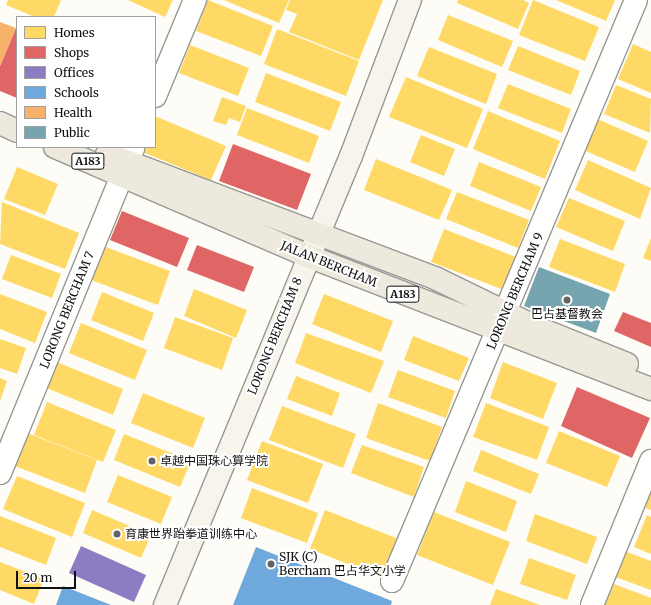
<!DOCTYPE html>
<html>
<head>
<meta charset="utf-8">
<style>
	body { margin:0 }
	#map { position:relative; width:651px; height:605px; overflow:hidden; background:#fdfcf7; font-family:Merriweather,"Noto Sans SC",serif }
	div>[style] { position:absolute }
	.homes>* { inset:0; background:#ffd966 }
	.shops>* { inset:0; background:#e06666 }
	.offices>* { inset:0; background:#8e7cc3 }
	.schools>* { inset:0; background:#6fa8dc }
	.health>* { inset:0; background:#f6b26b }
	.public>* { inset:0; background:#76a5af }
	.roads { filter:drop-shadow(1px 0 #979795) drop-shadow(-1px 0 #979795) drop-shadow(0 1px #979795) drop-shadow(0 -1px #979795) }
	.street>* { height:22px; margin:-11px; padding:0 11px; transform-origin:11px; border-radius:11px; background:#fffffe }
	.secondary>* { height:22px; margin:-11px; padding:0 11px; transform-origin:11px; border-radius:11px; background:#f6f4eb }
	.primary>* { height:22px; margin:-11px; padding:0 11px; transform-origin:11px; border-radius:11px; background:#ede9dc }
	.dots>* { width:11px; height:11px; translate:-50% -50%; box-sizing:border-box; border:2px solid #fff; border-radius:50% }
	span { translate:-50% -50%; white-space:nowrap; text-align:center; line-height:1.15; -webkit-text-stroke:4px #fff; paint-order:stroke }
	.shield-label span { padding:1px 3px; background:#fff; border:1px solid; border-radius:3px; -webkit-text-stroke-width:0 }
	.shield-label { font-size:11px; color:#111; font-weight:700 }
	.street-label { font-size:12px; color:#111 }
	.poi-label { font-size:12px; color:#111 }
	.left { translate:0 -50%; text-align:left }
	.legend { position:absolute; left:16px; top:16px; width:140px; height:132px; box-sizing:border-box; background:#fff; border:1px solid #a0a0a0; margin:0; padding:5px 7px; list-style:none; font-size:12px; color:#111 }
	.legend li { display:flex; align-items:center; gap:8px; height:20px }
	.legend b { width:20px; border:1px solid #a0a0a0 }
	.scale { position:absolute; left:16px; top:571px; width:60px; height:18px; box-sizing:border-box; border:2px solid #111; border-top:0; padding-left:5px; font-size:12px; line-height:14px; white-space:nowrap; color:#111; -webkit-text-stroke:3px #fff; paint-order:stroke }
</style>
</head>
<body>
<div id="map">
	<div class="homes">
		<div style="clip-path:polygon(8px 0,61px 0,54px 17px,35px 17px,6px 5px)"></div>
		<div style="clip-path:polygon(128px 0,173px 0,165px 17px)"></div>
		<div style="clip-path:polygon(208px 0,273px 26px,261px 56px,196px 31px)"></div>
		<div style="clip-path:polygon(224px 0,289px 0,279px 23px)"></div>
		<div style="clip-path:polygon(290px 0,383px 0,359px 60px,289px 32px,297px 14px,286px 10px)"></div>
		<div style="clip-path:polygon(458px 0,523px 0,529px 3px,518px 29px,457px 3px)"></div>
		<div style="clip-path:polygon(533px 0,599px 27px,585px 61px,519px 35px)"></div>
		<div style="clip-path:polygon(556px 0,615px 0,606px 21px)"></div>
		<div style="clip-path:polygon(448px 15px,513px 41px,502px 67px,438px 40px)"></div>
		<div style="clip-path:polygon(277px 29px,359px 61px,346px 96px,264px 64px)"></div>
		<div style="clip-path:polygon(633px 44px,651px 52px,651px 93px,618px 79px)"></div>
		<div style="clip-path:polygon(190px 45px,249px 68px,238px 96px,179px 73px)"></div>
		<div style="clip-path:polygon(518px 46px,580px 71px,571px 95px,508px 70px)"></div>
		<div style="clip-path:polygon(429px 47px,497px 74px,486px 104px,417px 76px)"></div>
		<div style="clip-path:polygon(266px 73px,341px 102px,330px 131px,255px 102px)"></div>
		<div style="clip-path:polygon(406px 77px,483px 109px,467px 148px,389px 117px)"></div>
		<div style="clip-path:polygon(508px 84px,571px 109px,562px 133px,498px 108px)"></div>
		<div style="clip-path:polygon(616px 85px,651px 99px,650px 133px,604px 114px)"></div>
		<div style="clip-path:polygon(222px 97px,246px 106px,240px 122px,229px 118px,226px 125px,213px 121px)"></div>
		<div style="clip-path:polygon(247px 108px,319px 136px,309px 163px,237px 135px)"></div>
		<div style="clip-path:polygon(488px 111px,560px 141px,545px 179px,473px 149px)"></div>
		<div style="clip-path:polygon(155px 116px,226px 146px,211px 180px,140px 151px,142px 147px,155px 147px)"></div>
		<div style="clip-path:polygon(595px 118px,648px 141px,635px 172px,581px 149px)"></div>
		<div style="clip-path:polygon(421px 135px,455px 149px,444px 176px,410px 162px)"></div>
		<div style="clip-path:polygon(376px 159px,452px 190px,439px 220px,364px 190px)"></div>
		<div style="clip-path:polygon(588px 160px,651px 188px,640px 219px,575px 190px)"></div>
		<div style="clip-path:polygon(479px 162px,541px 187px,531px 211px,470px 186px)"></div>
		<div style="clip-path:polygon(17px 167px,58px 184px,45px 215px,4px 199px)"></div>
		<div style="clip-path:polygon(457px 192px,529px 220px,518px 248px,446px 219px)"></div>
		<div style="clip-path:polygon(569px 198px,625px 221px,613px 251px,556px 227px)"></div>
		<div style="clip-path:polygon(2px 202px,79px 233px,65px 269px,0 244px)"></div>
		<div style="clip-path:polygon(444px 229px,516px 257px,504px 290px,431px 262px)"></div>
		<div style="clip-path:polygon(651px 238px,651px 261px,643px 258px)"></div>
		<div style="clip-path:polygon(560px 239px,625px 264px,615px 292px,549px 267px)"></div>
		<div style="clip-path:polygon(103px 246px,170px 271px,158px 305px,91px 280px)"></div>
		<div style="clip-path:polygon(11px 255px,61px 274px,52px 298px,2px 279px)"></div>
		<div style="clip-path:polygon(194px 289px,247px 310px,236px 338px,184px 316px)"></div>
		<div style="clip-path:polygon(102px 292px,154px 313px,143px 341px,91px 320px)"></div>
		<div style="clip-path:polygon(0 294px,47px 312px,35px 343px,0 329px)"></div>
		<div style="clip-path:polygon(324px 294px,393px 321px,381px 352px,312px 324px)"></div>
		<div style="clip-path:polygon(175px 317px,233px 338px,222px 370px,164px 348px)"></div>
		<div style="clip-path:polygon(81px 323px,147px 350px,135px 380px,69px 353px)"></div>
		<div style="clip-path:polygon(306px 333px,384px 361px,371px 393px,295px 363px)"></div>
		<div style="clip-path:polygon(413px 336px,469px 358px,459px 381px,404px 360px)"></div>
		<div style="clip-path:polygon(0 339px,26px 348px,17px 374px,0 368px)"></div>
		<div style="clip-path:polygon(54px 361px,123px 389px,113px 415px,44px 387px)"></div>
		<div style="clip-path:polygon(503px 362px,557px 383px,543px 419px,490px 398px)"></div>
		<div style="clip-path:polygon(398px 370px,455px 391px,446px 418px,388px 397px)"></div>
		<div style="clip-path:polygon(296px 376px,340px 393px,332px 416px,287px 399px)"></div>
		<div style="clip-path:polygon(0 378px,7px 381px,0 401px)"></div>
		<div style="clip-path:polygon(143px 393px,205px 418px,193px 448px,131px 423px)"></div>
		<div style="clip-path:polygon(47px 402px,116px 430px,103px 462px,34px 435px)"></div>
		<div style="clip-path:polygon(378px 403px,442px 427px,430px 461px,366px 438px)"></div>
		<div style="clip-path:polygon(486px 403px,549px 427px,537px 460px,473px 437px)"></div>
		<div style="clip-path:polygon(282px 406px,356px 434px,343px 468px,269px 440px)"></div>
		<div style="clip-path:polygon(559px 431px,620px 456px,607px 487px,546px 463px)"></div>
		<div style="clip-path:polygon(27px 433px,97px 460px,85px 493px,15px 466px)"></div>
		<div style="clip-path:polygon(124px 434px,191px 461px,180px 487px,114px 460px)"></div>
		<div style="clip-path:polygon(262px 441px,323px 464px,308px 503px,247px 480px)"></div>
		<div style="clip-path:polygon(362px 445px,424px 467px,414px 497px,351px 473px)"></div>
		<div style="clip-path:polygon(481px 450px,539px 474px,531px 494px,473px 471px)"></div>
		<div style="clip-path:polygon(118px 475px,172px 497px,161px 524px,107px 502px)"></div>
		<div style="clip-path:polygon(17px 476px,85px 503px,72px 537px,3px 509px)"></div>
		<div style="clip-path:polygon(466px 481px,517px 501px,506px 532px,455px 512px)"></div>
		<div style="clip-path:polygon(651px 481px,651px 510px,642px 507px)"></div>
		<div style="clip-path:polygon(252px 488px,318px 513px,307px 543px,241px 518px)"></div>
		<div style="clip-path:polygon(92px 510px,151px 535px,141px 558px,83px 533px)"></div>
		<div style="clip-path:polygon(325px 510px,401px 540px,386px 579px,310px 549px)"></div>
		<div style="clip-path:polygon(434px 512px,510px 542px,493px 585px,417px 555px)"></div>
		<div style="clip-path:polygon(535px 514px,597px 537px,587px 564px,526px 541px)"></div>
		<div style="clip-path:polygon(647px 515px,651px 517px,651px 554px,634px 547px)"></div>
		<div style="clip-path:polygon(0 516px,56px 538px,46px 565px,0 547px)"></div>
		<div style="clip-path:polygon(619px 549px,651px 561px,651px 590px,610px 575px)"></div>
		<div style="clip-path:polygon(529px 558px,576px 575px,567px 600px,520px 584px)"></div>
		<div style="clip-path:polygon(0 562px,44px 579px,34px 604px,0 590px)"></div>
		<div style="clip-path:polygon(614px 584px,651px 598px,651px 605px,605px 605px)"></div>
		<div style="clip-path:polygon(496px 589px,540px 605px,490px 605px)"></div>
	</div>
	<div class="shops">
		<div style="clip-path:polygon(16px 28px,17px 28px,17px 98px,0 91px,0 66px)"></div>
		<div style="clip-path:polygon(233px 144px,311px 174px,297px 210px,219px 181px)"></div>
		<div style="clip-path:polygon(122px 211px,189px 238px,177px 267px,110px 240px)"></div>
		<div style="clip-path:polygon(197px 245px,254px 267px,244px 292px,187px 270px)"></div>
		<div style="clip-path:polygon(623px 312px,651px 323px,651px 347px,614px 331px)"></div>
		<div style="clip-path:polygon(577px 387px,650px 418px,632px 458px,561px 426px)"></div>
	</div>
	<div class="offices">
		<div style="clip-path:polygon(81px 546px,146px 575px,134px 602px,69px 573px)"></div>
	</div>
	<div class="schools">
		<div style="clip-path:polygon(256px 547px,392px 601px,391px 605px,233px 605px)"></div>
		<div style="clip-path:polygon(63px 586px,111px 605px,56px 605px)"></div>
	</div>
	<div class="health">
		<div style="clip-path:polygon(0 22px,16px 28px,0 66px)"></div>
	</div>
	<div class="public">
		<div style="clip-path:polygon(539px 267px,610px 294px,596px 333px,524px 306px)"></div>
	</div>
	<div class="roads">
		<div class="street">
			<div style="left:155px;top:96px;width:104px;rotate:-67.4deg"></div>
			<div style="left:0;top:473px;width:352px;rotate:-67.7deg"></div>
			<div style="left:392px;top:581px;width:630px;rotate:-67.22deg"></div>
			<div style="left:592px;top:605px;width:156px;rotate:-67.7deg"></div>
		</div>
		<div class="secondary">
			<div style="left:165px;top:605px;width:486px;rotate:-67.5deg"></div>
			<div style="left:351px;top:156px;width:167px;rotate:-69.3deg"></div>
		</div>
		<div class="primary">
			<div style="left:0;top:123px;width:19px;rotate:25deg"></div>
			<div style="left:55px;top:147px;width:275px;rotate:23.3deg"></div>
			<div style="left:308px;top:256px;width:368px;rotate:21.2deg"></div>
			<div style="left:107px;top:154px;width:351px;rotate:20.7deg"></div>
			<div style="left:435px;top:278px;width:114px;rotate:25.9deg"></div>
			<div style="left:538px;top:328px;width:96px;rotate:22deg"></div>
		</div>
	</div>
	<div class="dots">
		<div style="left:567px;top:300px;background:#646362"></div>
		<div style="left:152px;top:461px;background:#646362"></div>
		<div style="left:117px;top:534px;background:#646362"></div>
		<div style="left:271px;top:564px;background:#646362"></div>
	</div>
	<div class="shield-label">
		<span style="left:88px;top:161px">A183</span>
		<span style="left:403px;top:294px">A183</span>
	</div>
	<div class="street-label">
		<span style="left:329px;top:264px;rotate:22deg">JALAN BERCHAM</span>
		<span style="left:515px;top:291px;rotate:-67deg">LORONG BERCHAM 9</span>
		<span style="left:67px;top:310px;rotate:-68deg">LORONG BERCHAM 7</span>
		<span style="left:275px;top:336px;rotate:-68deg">LORONG BERCHAM 8</span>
	</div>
	<div class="poi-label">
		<span style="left:567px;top:314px">巴占基督教会</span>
		<span class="left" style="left:160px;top:461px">卓越中国珠心算学院</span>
		<span class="left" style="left:125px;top:534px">育康世界跆拳道训练中心</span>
		<span class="left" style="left:279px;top:564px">SJK (C)<br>Bercham 巴占华文小学</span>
	</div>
	<ul class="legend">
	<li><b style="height:11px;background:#ffd966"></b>Homes</li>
	<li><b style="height:11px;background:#e06666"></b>Shops</li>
	<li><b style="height:11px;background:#8e7cc3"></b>Offices</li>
	<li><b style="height:11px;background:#6fa8dc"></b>Schools</li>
	<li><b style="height:11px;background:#f6b26b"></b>Health</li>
	<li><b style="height:11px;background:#76a5af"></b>Public</li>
	</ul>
	<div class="scale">20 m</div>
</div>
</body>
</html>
